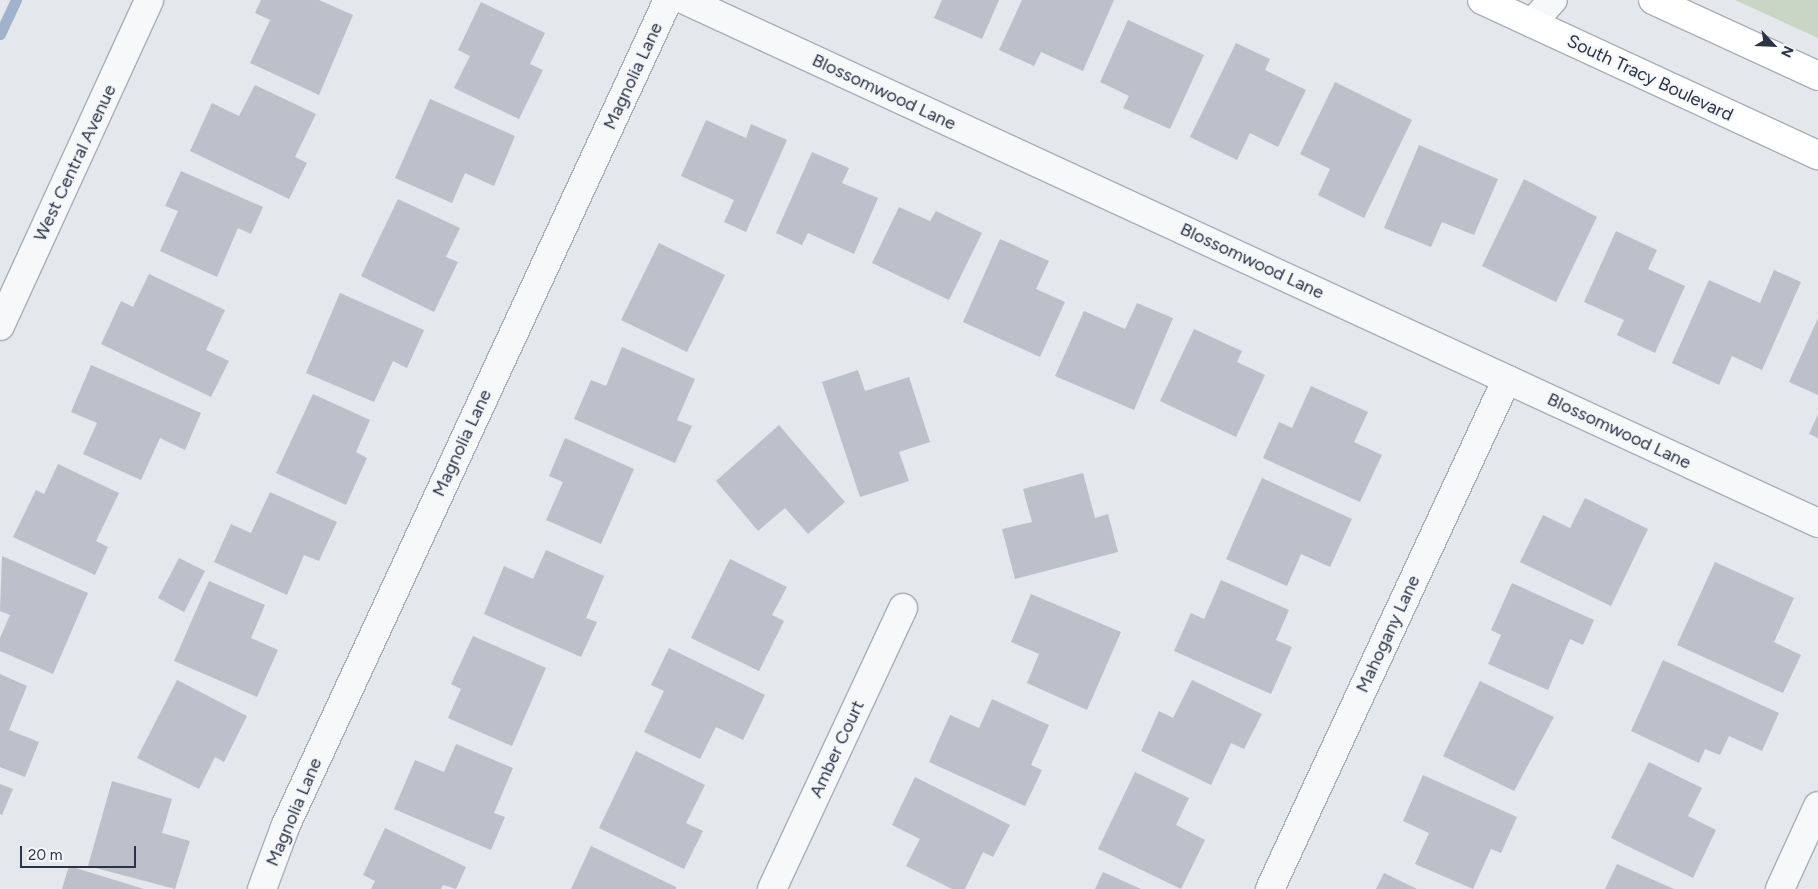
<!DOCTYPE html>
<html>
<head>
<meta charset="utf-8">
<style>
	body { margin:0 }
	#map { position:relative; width:1818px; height:889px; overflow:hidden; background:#e4e7ec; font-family:Figtree,sans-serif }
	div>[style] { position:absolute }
	.green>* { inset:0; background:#c9d6c5 }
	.stream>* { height:11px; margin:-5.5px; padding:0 5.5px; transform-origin:5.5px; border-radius:5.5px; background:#9fb4cc }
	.building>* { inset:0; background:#bbc0ca }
	.roads { filter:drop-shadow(1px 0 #a9aeb7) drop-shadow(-1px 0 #a9aeb7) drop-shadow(0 1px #a9aeb7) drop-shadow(0 -1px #a9aeb7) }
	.minor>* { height:28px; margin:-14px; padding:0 14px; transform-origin:14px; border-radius:14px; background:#f7f8fa }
	.tertiary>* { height:28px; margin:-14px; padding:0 14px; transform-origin:14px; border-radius:14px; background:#f7f8fa }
	.primary>* { height:28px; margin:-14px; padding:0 14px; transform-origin:14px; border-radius:14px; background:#fff }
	span { translate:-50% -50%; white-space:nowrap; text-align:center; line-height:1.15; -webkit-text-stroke:4px #f4f6f9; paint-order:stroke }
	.street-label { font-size:18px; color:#2b3445 }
	.north { position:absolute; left:1748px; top:20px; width:50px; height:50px; -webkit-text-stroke:4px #f4f6f9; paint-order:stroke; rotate:115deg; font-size:14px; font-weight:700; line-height:20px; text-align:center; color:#2b3445 }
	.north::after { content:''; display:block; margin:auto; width:18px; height:22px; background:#2b3445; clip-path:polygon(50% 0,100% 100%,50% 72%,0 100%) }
	.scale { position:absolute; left:20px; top:846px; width:116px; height:22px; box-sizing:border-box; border:2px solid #2b3445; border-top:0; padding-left:6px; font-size:15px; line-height:18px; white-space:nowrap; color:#2b3445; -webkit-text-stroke:4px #f4f6f9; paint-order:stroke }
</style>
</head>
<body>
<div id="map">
	<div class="green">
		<div style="clip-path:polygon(1735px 0,1818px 0,1818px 38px)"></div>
	</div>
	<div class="stream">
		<div style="left:0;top:34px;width:38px;rotate:-65deg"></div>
	</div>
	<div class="building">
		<div style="clip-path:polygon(261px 0,319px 0,353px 15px,319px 95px,250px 63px,270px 20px,255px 13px)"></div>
		<div style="clip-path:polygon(942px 0,999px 0,982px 39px,934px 18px)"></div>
		<div style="clip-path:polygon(1022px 0,1114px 0,1083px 71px,1041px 52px,1034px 66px,999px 50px)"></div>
		<div style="clip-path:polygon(481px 2px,545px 33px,530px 64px,543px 70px,519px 119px,454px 88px,470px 56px,458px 50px)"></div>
		<div style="clip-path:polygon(1128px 20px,1204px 55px,1170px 129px,1123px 108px,1129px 96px,1100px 82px)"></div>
		<div style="clip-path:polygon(1236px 43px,1270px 59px,1265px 70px,1306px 90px,1278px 147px,1250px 133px,1237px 160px,1190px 137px)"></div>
		<div style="clip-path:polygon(1335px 82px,1412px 120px,1364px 218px,1318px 195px,1330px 169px,1300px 154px)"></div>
		<div style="clip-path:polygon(255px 85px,316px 114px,295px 157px,307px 163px,289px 199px,190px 151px,212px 103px,239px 116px)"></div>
		<div style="clip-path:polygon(430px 99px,515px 136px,494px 186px,465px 173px,452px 203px,395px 178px)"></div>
		<div style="clip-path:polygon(706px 120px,746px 138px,751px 124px,787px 140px,746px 232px,724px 222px,734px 200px,681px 176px)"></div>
		<div style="clip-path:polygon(1419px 145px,1498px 179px,1474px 235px,1442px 222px,1431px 247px,1384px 228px)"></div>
		<div style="clip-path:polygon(812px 152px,849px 168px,842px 183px,878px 198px,854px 254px,808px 233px,802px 245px,776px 233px)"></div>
		<div style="clip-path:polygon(181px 171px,263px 207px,251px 234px,238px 228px,217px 277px,160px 251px,178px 211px,165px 206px)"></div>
		<div style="clip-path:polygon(1524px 179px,1597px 217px,1556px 302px,1482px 266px)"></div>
		<div style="clip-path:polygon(398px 199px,460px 228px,446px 257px,458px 262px,434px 312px,361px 276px)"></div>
		<div style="clip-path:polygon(899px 207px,930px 221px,936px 211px,982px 233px,949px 300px,872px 263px)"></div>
		<div style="clip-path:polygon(1616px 231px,1657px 250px,1648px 269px,1685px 286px,1655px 353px,1617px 335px,1624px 320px,1584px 302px)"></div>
		<div style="clip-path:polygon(1000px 239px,1049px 261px,1036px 289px,1065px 302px,1040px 357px,963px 322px)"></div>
		<div style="clip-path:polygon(659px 243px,725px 275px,687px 352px,621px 320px)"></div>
		<div style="clip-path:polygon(1774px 270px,1801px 282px,1762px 370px,1732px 356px,1719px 385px,1672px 363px,1709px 280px,1760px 303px)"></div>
		<div style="clip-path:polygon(149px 274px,225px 310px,206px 350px,229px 361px,211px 397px,101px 344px,121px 301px,133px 307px)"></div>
		<div style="clip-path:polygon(340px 293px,424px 330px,407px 368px,393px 361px,374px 402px,306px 373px)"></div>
		<div style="clip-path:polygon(1137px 303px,1173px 318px,1134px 410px,1055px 376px,1084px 311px,1125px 329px)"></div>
		<div style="clip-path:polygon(1818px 318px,1818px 395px,1789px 382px)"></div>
		<div style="clip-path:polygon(1194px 329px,1242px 351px,1237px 362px,1265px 375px,1236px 437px,1160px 401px)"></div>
		<div style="clip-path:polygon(622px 347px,695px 379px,677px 420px,692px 426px,675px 463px,574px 419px,591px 380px,606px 386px)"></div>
		<div style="clip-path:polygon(91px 365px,201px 413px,185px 450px,160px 438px,141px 480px,83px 454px,97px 423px,71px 412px)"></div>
		<div style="clip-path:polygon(858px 370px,865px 391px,909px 377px,930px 442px,899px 452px,909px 481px,860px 497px,822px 382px)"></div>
		<div style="clip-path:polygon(1311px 386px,1368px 412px,1354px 442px,1382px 455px,1360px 502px,1263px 458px,1279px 422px,1292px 428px)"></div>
		<div style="clip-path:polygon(313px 394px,370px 420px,356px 452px,367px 458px,346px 505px,276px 473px)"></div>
		<div style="clip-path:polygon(1818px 414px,1818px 438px,1809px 434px)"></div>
		<div style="clip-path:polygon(779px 425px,845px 502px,808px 534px,785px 508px,758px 531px,716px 481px)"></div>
		<div style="clip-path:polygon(565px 438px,634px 469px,601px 544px,546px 520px,563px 482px,549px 476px)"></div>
		<div style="clip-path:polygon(58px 464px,119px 493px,96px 541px,108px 547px,95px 575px,13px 537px,36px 490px,44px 494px)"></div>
		<div style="clip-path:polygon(1083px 473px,1095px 518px,1108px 514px,1118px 552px,1015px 579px,1002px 529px,1032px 522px,1023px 489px)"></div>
		<div style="clip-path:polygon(1262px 478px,1352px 519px,1330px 567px,1301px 554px,1287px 586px,1226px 559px)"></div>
		<div style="clip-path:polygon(270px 492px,337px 522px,319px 561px,304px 555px,287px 595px,214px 562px,231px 524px,251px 533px)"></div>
		<div style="clip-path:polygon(1585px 498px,1648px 529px,1611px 606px,1520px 562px,1543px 515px,1570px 528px)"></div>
		<div style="clip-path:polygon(546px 550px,604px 576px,586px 618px,597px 622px,581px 657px,484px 614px,504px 566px,533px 579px)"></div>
		<div style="clip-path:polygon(2px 556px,88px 593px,53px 674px,0 651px,0 638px,10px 615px,0 611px)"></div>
		<div style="clip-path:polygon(179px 558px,205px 571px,184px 612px,158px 598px)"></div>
		<div style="clip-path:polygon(730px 559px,787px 587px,772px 615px,784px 621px,759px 671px,691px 638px)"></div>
		<div style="clip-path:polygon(1715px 562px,1794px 598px,1774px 642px,1801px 655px,1783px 693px,1677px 645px)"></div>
		<div style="clip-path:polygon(1221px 580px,1289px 610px,1276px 640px,1292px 647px,1271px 694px,1174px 651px,1191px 613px,1204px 619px)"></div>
		<div style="clip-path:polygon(209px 581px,265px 605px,251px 638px,278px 650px,257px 697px,174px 661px)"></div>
		<div style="clip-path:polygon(1512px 583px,1594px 620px,1583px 645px,1570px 639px,1548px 690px,1488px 664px,1501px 635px,1491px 630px)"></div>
		<div style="clip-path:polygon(1031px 594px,1121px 632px,1087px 710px,1027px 683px,1039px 654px,1011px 642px)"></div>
		<div style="clip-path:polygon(473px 636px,546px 668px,512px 746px,448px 718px,461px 689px,451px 684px)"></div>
		<div style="clip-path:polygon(669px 648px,765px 695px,743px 740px,716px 727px,700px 759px,644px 732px,664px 691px,651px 685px)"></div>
		<div style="clip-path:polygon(1663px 660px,1779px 713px,1762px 751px,1729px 736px,1720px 755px,1705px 749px,1699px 763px,1631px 731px)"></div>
		<div style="clip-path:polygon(0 674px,27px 686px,9px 730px,39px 742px,25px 777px,0 767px)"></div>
		<div style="clip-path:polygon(177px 680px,247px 716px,224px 762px,215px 757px,199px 789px,137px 758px)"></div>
		<div style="clip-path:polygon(1192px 680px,1262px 714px,1244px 749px,1231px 743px,1211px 785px,1141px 751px,1159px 711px,1173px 718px)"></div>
		<div style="clip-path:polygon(1480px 681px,1554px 717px,1514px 791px,1443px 756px)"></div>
		<div style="clip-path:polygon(992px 699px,1049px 725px,1031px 765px,1042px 770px,1025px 806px,929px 762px,950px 715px,979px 728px)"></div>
		<div style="clip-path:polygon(456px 744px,513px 768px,494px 813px,505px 817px,491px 850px,394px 809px,415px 760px,444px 772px)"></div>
		<div style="clip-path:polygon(636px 751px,705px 785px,686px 823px,703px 831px,684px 869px,599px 828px)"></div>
		<div style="clip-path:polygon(1649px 762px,1702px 788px,1688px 816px,1716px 830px,1693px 878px,1611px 838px)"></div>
		<div style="clip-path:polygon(1135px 772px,1189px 798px,1176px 825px,1205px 840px,1181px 889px,1098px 849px)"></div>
		<div style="clip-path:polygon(1423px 775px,1517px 817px,1501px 853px,1491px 849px,1473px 889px,1415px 864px,1429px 833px,1403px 821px)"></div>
		<div style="clip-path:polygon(915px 777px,1010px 825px,993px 857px,983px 852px,965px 889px,952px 889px,906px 866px,920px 839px,892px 825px)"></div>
		<div style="clip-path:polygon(112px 781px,172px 799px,162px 833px,190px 841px,175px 889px,88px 866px)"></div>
		<div style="clip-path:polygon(0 784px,13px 789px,2px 815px,0 814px)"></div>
		<div style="clip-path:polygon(385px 828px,466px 867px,456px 889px,443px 885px,441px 889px,371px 889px,375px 881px,363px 875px)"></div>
		<div style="clip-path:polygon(591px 846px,676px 887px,676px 889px,571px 889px)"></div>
		<div style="clip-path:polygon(1617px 864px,1674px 889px,1605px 889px)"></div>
		<div style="clip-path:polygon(69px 866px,144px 889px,62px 889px)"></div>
		<div style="clip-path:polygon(1103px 872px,1141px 889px,1095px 889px)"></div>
		<div style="clip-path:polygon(1384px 873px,1417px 889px,1376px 889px)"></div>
	</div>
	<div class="roads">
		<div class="minor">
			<div style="left:685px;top:0;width:1248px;rotate:24.78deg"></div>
			<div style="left:1532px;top:23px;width:31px;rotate:-48deg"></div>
			<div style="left:262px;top:889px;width:66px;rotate:-69.6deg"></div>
			<div style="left:285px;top:827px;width:911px;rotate:-65.15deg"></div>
			<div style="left:772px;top:889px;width:310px;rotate:-65deg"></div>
			<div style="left:1270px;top:889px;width:562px;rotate:-65.08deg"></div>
			<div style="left:1780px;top:889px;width:91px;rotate:-65.4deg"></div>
		</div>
		<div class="tertiary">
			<div style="left:0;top:326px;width:358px;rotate:-65.4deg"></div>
		</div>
		<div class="primary">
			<div style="left:1482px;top:0;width:370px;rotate:24.8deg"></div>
			<div style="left:1653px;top:0;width:182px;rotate:24.7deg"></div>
		</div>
	</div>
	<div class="street-label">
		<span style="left:633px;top:76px;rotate:-65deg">Magnolia Lane</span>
		<span style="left:1650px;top:78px;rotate:25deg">South Tracy Boulevard</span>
		<span style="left:884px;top:92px;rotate:25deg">Blossomwood Lane</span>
		<span style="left:75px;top:163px;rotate:-65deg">West Central Avenue</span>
		<span style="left:1252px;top:261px;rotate:25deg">Blossomwood Lane</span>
		<span style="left:1619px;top:431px;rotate:25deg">Blossomwood Lane</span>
		<span style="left:462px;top:443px;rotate:-65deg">Magnolia Lane</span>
		<span style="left:1388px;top:634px;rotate:-65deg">Mahogany Lane</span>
		<span style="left:837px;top:749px;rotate:-65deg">Amber Court</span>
		<span style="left:294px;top:812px;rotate:-67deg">Magnolia Lane</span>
	</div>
	<div class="north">N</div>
	<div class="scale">20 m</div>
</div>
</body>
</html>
